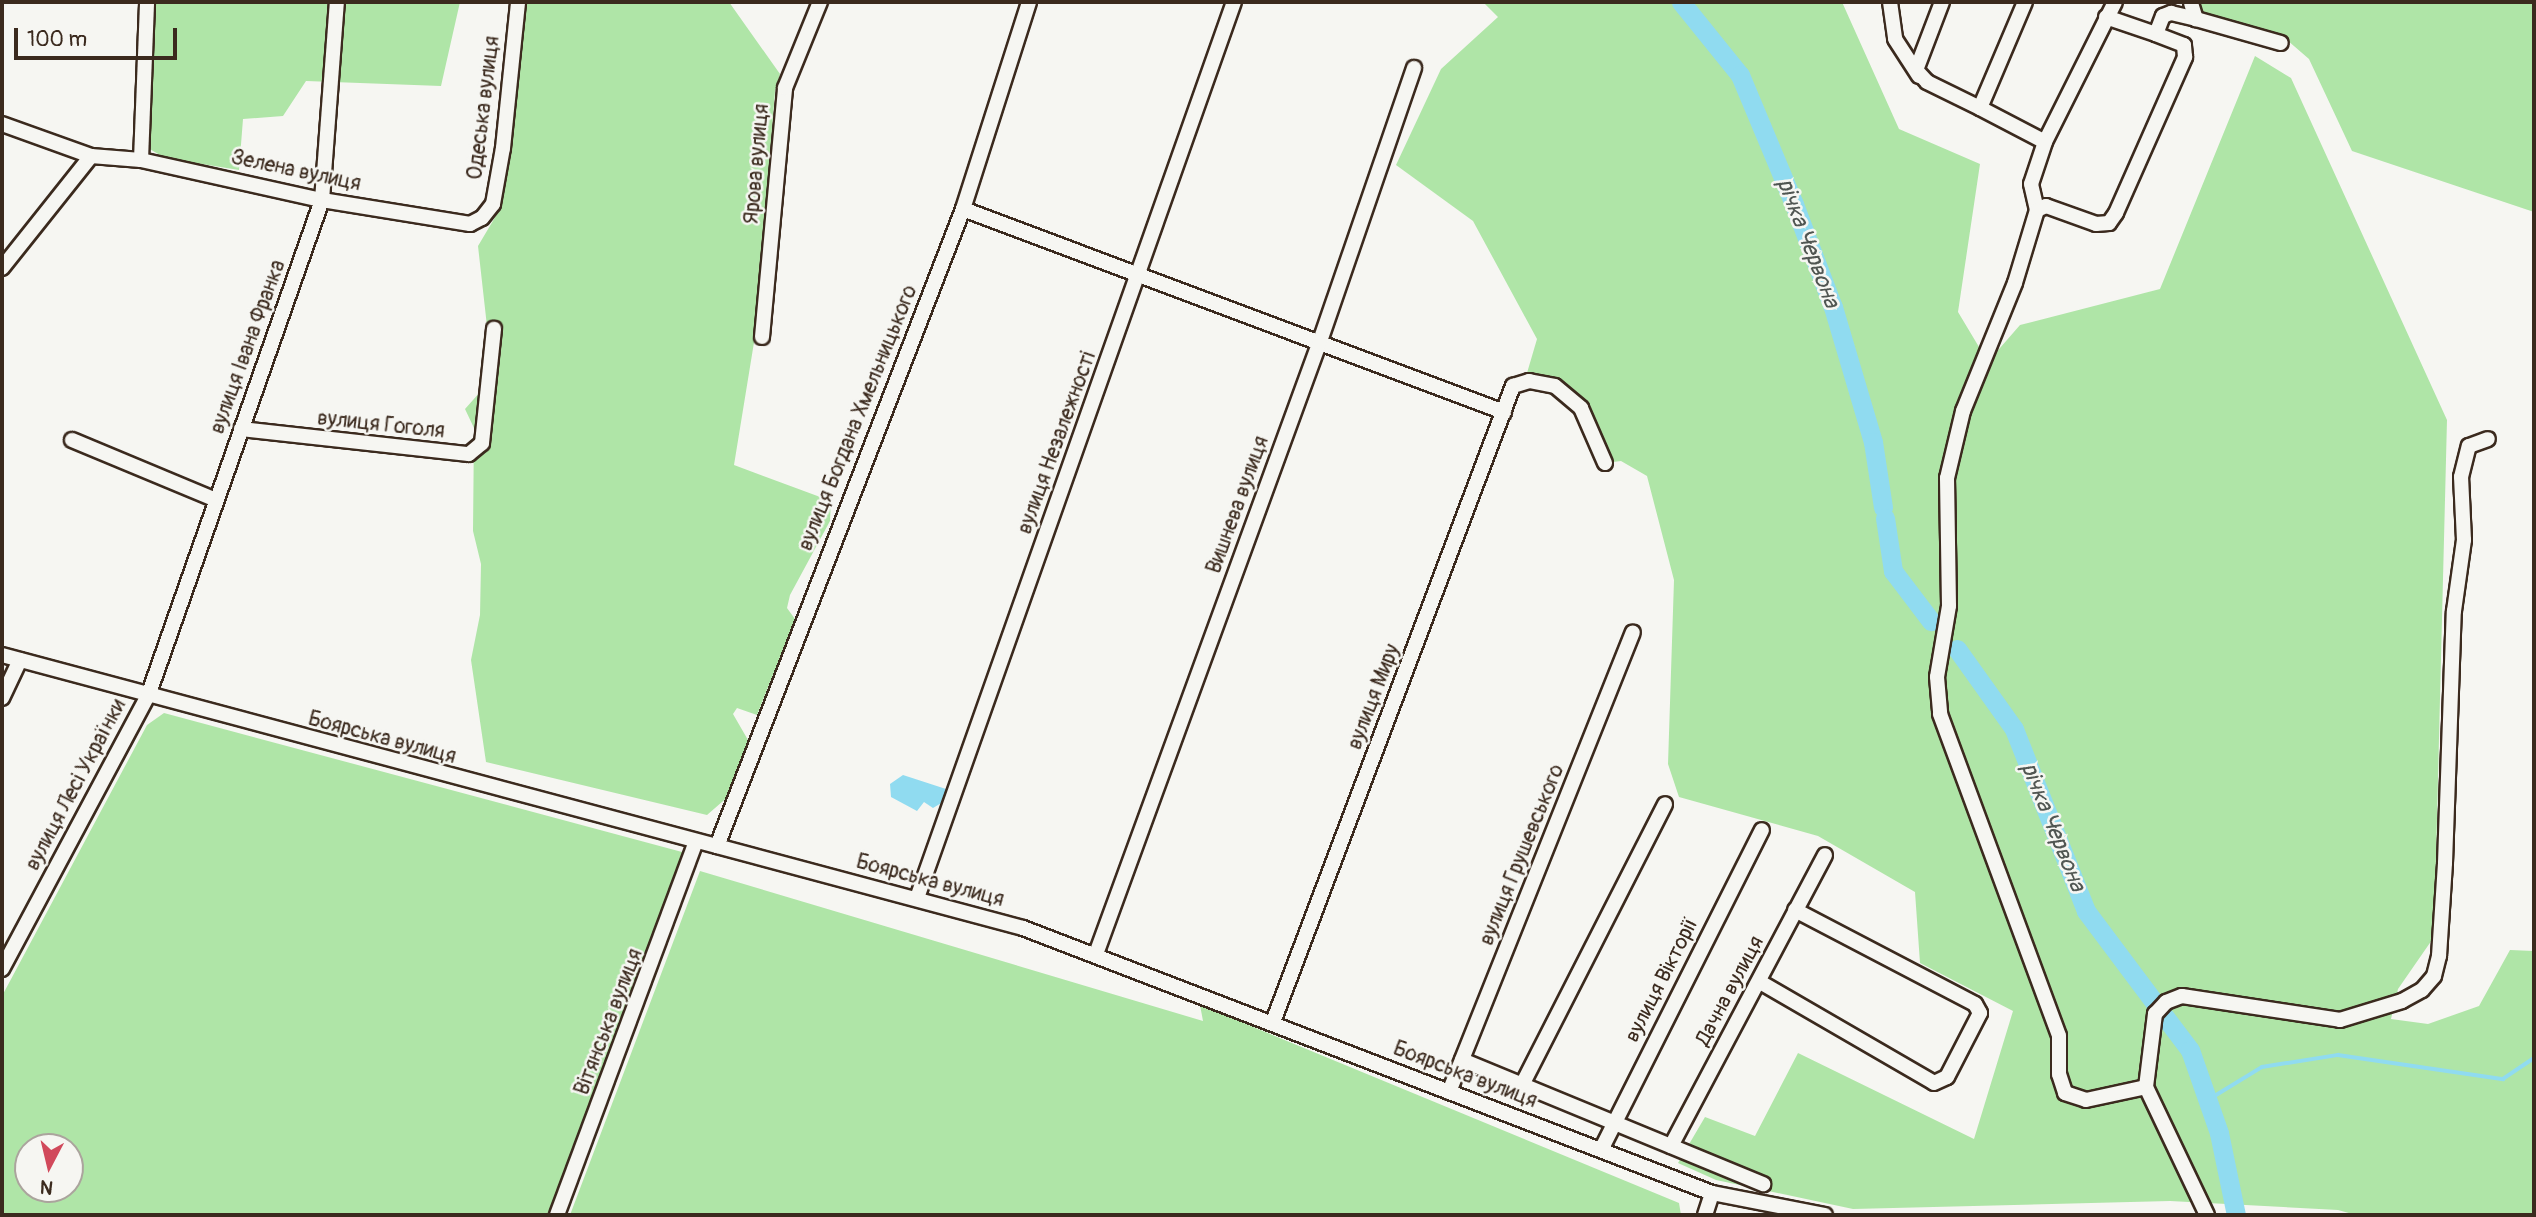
<!DOCTYPE html>
<html>
<head>
<meta charset="utf-8">
<style>
	body { margin:0 }
	#map { position:relative; width:2536px; height:1217px; overflow:hidden; background:#f6f6f2; font-family:Pangolin,sans-serif }
	div>[style] { position:absolute }
	.green>* { inset:0; background:#afe5a7 }
	.water>* { inset:0; background:#90dbf0 }
	.stream>* { height:3.5px; margin:-1.75px; padding:0 1.75px; transform-origin:1.75px; border-radius:1.75px; background:#90dbf0 }
	.river>* { height:19px; margin:-9.5px; padding:0 9.5px; transform-origin:9.5px; border-radius:9.5px; background:#90dbf0 }
	.roads { filter:drop-shadow(2px 0 #3b2a1e) drop-shadow(-2px 0 #3b2a1e) drop-shadow(0 2px #3b2a1e) drop-shadow(0 -2px #3b2a1e) }
	.minor>* { height:14px; margin:-7px; padding:0 7px; transform-origin:7px; border-radius:7px; background:#f6f6f2 }
	span { translate:-50% -50%; white-space:nowrap; text-align:center; line-height:1.15; -webkit-text-stroke:5px #f6f6f2; paint-order:stroke }
	.street-label { font-size:21px; color:#3b2a1e }
	.water-label { font-size:23px; color:#505652; font-style:italic }
	.frame { position:absolute; inset:0; border:4px solid #3b2a1e; pointer-events:none }
	.north { position:absolute; left:14px; top:1133px; width:70px; height:70px; box-sizing:border-box; background:#f6f6f2; border:2px solid #aba49d; border-radius:50%; rotate:187deg; font-size:19px; font-weight:700; line-height:28px; text-align:center; color:#3b2a1e }
	.north::after { content:''; display:block; margin:auto; width:24px; height:32px; background:#d1495b; clip-path:polygon(50% 0,100% 100%,50% 72%,0 100%) }
	.scale { position:absolute; left:14px; top:28px; width:163px; height:32px; box-sizing:border-box; border:4px solid #3b2a1e; border-top:0; padding-left:9px; font-size:21px; line-height:24px; white-space:nowrap; color:#3b2a1e; -webkit-text-stroke:5px #f6f6f2; paint-order:stroke }
</style>
</head>
<body>
<div id="map">
	<div class="green">
		<div style="clip-path:polygon(153px 2px,460px 2px,441px 86px,306px 81px,283px 116px,243px 119px,239px 170px,165px 158px,148px 148px)"></div>
		<div style="clip-path:polygon(521px 2px,729px 2px,780px 74px,775px 91px,757px 324px,734px 465px,831px 501px,830px 521px,790px 595px,787px 608px,795px 619px,757px 715px,737px 708px,733px 714px,748px 740px,730px 795px,707px 815px,486px 762px,471px 660px,480px 615px,481px 564px,473px 531px,474px 428px,465px 409px,481px 391px,490px 353px,478px 246px,500px 209px)"></div>
		<div style="clip-path:polygon(1483px 2px,1842px 2px,1899px 129px,1980px 164px,1958px 312px,1979px 347px,1993px 356px,2020px 325px,2160px 289px,2255px 56px,2291px 78px,2447px 420px,2434px 937px,2398px 989px,2391px 1019px,2428px 1024px,2479px 1006px,2510px 950px,2534px 951px,2534px 1215px,2356px 1215px,2338px 1210px,2170px 1201px,1853px 1209px,1716px 1180px,1678px 1163px,1705px 1117px,1755px 1136px,1798px 1053px,1974px 1139px,2013px 1011px,1920px 963px,1915px 892px,1818px 836px,1679px 797px,1668px 764px,1674px 580px,1647px 476px,1621px 461px,1613px 462px,1580px 397px,1558px 379px,1527px 373px,1537px 339px,1473px 221px,1396px 165px,1441px 69px,1498px 17px)"></div>
		<div style="clip-path:polygon(2197px 2px,2534px 2px,2534px 212px,2352px 151px,2309px 59px,2287px 40px,2200px 16px)"></div>
		<div style="clip-path:polygon(evenodd,164px 713px,682px 852px,690px 878px,559px 1215px,2px 1215px,2px 996px,147px 725px,164px 713px,28px 1147px,70px 1147px,70px 1189px,28px 1189px,28px 1147px)"></div>
		<div style="clip-path:polygon(700px 871px,1203px 1021px,1200px 1005px,1679px 1203px,1681px 1215px,570px 1215px)"></div>
	</div>
	<div class="water">
		<div style="clip-path:polygon(903px 775px,946px 789px,943px 802px,933px 808px,924px 802px,917px 811px,891px 797px,890px 784px)"></div>
	</div>
	<div class="stream">
		<div style="left:2208px;top:1100px;width:63px;rotate:-31.4deg"></div>
		<div style="left:2262px;top:1067px;width:77px;rotate:-9deg"></div>
		<div style="left:2338px;top:1055px;width:167px;rotate:8.3deg"></div>
		<div style="left:2503px;top:1079px;width:37px;rotate:-34deg"></div>
	</div>
	<div class="river">
		<div style="left:1681px;top:2px;width:94px;rotate:51.1deg"></div>
		<div style="left:1740px;top:75px;width:140px;rotate:67.3deg"></div>
		<div style="left:1794px;top:204px;width:110px;rotate:69.3deg"></div>
		<div style="left:1833px;top:307px;width:141px;rotate:73.5deg"></div>
		<div style="left:1873px;top:442px;width:66px;rotate:81.3deg"></div>
		<div style="left:1885px;top:518px;width:54px;rotate:81.4deg"></div>
		<div style="left:1893px;top:571px;width:63px;rotate:52.8deg"></div>
		<div style="left:1957px;top:649px;width:98px;rotate:54.5deg"></div>
		<div style="left:2014px;top:729px;width:196px;rotate:68.4deg"></div>
		<div style="left:2086px;top:911px;width:114px;rotate:53.2deg"></div>
		<div style="left:2165px;top:1017px;width:41px;rotate:52.9deg"></div>
		<div style="left:2190px;top:1050px;width:88px;rotate:70.7deg"></div>
		<div style="left:2219px;top:1133px;width:84px;rotate:78.3deg"></div>
	</div>
	<div class="roads">
		<div class="minor">
			<div style="left:1890px;top:2px;width:37px;rotate:82deg"></div>
			<div style="left:1895px;top:39px;width:44px;rotate:57deg"></div>
			<div style="left:1942px;top:2px;width:73px;rotate:110.9deg"></div>
			<div style="left:1916px;top:70px;width:16px;rotate:47deg"></div>
			<div style="left:1927px;top:82px;width:59px;rotate:26.1deg"></div>
			<div style="left:2025px;top:2px;width:115px;rotate:113deg"></div>
			<div style="left:1980px;top:108px;width:73px;rotate:27.6deg"></div>
			<div style="left:2115px;top:2px;width:157px;rotate:116.6deg"></div>
			<div style="left:2045px;top:142px;width:44px;rotate:108.4deg"></div>
			<div style="left:2031px;top:184px;width:27px;rotate:77deg"></div>
			<div style="left:2037px;top:210px;width:76px;rotate:106.8deg"></div>
			<div style="left:2015px;top:283px;width:138px;rotate:112.1deg"></div>
			<div style="left:1963px;top:411px;width:69px;rotate:103.4deg"></div>
			<div style="left:1947px;top:478px;width:128px;rotate:89.1deg"></div>
			<div style="left:1949px;top:606px;width:72px;rotate:99.6deg"></div>
			<div style="left:1937px;top:677px;width:37px;rotate:85deg"></div>
			<div style="left:1940px;top:714px;width:343px;rotate:69.7deg"></div>
			<div style="left:2059px;top:1036px;width:38px;rotate:90deg"></div>
			<div style="left:2059px;top:1074px;width:20px;rotate:72deg"></div>
			<div style="left:2065px;top:1093px;width:22px;rotate:18deg"></div>
			<div style="left:2086px;top:1100px;width:61px;rotate:-12.2deg"></div>
			<div style="left:2191px;top:3px;width:17px;rotate:73deg"></div>
			<div style="left:2196px;top:19px;width:88px;rotate:15.8deg"></div>
			<div style="left:2106px;top:17px;width:53px;rotate:18.8deg"></div>
			<div style="left:2156px;top:34px;width:19px;rotate:-69deg"></div>
			<div style="left:2163px;top:16px;width:9px;rotate:-21deg"></div>
			<div style="left:2171px;top:13px;width:26px;rotate:13deg"></div>
			<div style="left:2px;top:124px;width:95px;rotate:19.8deg"></div>
			<div style="left:141px;top:160px;width:185px;rotate:12.5deg"></div>
			<div style="left:322px;top:200px;width:150px;rotate:9.2deg"></div>
			<div style="left:470px;top:224px;width:13px;rotate:-27deg"></div>
			<div style="left:482px;top:218px;width:18px;rotate:-52deg"></div>
			<div style="left:493px;top:204px;width:57px;rotate:-79.9deg"></div>
			<div style="left:503px;top:148px;width:147px;rotate:-84.1deg"></div>
			<div style="left:963px;top:209px;width:578px;rotate:20.57deg"></div>
			<div style="left:2037px;top:210px;width:10px;rotate:-24deg"></div>
			<div style="left:2046px;top:206px;width:53px;rotate:19.8deg"></div>
			<div style="left:2096px;top:224px;width:13px;rotate:-4deg"></div>
			<div style="left:2109px;top:223px;width:12px;rotate:-55deg"></div>
			<div style="left:2116px;top:213px;width:171px;rotate:-66.1deg"></div>
			<div style="left:2185px;top:57px;width:12px;rotate:-95deg"></div>
			<div style="left:2184px;top:45px;width:30px;rotate:-159deg"></div>
			<div style="left:2px;top:268px;width:143px;rotate:-51.5deg"></div>
			<div style="left:91px;top:156px;width:50px;rotate:4.6deg"></div>
			<div style="left:141px;top:160px;width:158px;rotate:-87.8deg"></div>
			<div style="left:762px;top:337px;width:250px;rotate:-84.7deg"></div>
			<div style="left:785px;top:88px;width:93px;rotate:-67.9deg"></div>
			<div style="left:241px;top:429px;width:229px;rotate:6.3deg"></div>
			<div style="left:469px;top:454px;width:17px;rotate:-40deg"></div>
			<div style="left:482px;top:443px;width:115px;rotate:-84deg"></div>
			<div style="left:72px;top:440px;width:154px;rotate:22.6deg"></div>
			<div style="left:2px;top:655px;width:1057px;rotate:14.97deg"></div>
			<div style="left:1023px;top:928px;width:738px;rotate:21.04deg"></div>
			<div style="left:1712px;top:1193px;width:115px;rotate:11deg"></div>
			<div style="left:2px;top:698px;width:42px;rotate:-64.7deg"></div>
			<div style="left:717px;top:846px;width:683px;rotate:-68.88deg"></div>
			<div style="left:963px;top:209px;width:217px;rotate:-72.3deg"></div>
			<div style="left:917px;top:898px;width:950px;rotate:-70.52deg"></div>
			<div style="left:1096px;top:954px;width:649px;rotate:-69.92deg"></div>
			<div style="left:1319px;top:344px;width:292px;rotate:-71deg"></div>
			<div style="left:2px;top:969px;width:310px;rotate:-61.9deg"></div>
			<div style="left:148px;top:696px;width:526px;rotate:-70.67deg"></div>
			<div style="left:322px;top:200px;width:199px;rotate:-85.7deg"></div>
			<div style="left:1760px;top:982px;width:201px;rotate:30.1deg"></div>
			<div style="left:1934px;top:1083px;width:14px;rotate:-25deg"></div>
			<div style="left:1947px;top:1077px;width:72px;rotate:-62.7deg"></div>
			<div style="left:1980px;top:1013px;width:10px;rotate:-119deg"></div>
			<div style="left:1975px;top:1004px;width:203px;rotate:-152.4deg"></div>
			<div style="left:1273px;top:1022px;width:680px;rotate:-69.33deg"></div>
			<div style="left:1513px;top:386px;width:17px;rotate:-17deg"></div>
			<div style="left:1529px;top:381px;width:26px;rotate:11deg"></div>
			<div style="left:1555px;top:386px;width:34px;rotate:40deg"></div>
			<div style="left:1581px;top:408px;width:60px;rotate:66.4deg"></div>
			<div style="left:1462px;top:1060px;width:326px;rotate:22.4deg"></div>
			<div style="left:1522px;top:1085px;width:315px;rotate:-63deg"></div>
			<div style="left:1449px;top:1092px;width:495px;rotate:-68.2deg"></div>
			<div style="left:1671px;top:1146px;width:329px;rotate:-62.1deg"></div>
			<div style="left:1601px;top:1150px;width:358px;rotate:-63.3deg"></div>
			<div style="left:557px;top:1215px;width:398px;rotate:-69.6deg"></div>
			<div style="left:1705px;top:1215px;width:23px;rotate:-72deg"></div>
			<div style="left:2207px;top:1215px;width:142px;rotate:-115.5deg"></div>
			<div style="left:2146px;top:1087px;width:74px;rotate:-83deg"></div>
			<div style="left:2155px;top:1014px;width:16px;rotate:-47deg"></div>
			<div style="left:2166px;top:1002px;width:17px;rotate:-21deg"></div>
			<div style="left:2182px;top:996px;width:160px;rotate:8.6deg"></div>
			<div style="left:2340px;top:1020px;width:65px;rotate:-17deg"></div>
			<div style="left:2402px;top:1001px;width:23px;rotate:-29deg"></div>
			<div style="left:2422px;top:990px;width:18px;rotate:-49deg"></div>
			<div style="left:2434px;top:976px;width:21px;rotate:-76deg"></div>
			<div style="left:2439px;top:956px;width:93px;rotate:-86.3deg"></div>
			<div style="left:2445px;top:863px;width:252px;rotate:-88deg"></div>
			<div style="left:2454px;top:611px;width:72px;rotate:-82deg"></div>
			<div style="left:2464px;top:540px;width:63px;rotate:-92.7deg"></div>
			<div style="left:2461px;top:477px;width:32px;rotate:-76deg"></div>
			<div style="left:2469px;top:446px;width:20px;rotate:-20deg"></div>
		</div>
	</div>
	<div class="street-label">
		<span style="left:484px;top:108px;rotate:-83deg">Одеська вулиця</span>
		<span style="left:757px;top:164px;rotate:-85deg">Ярова вулиця</span>
		<span style="left:296px;top:171px;rotate:12deg">Зелена вулиця</span>
		<span style="left:248px;top:347px;rotate:-70deg">вулиця Івана Франка</span>
		<span style="left:858px;top:418px;rotate:-68deg">вулиця Богдана Хмельницького</span>
		<span style="left:381px;top:425px;rotate:6deg">вулиця Гоголя</span>
		<span style="left:1057px;top:443px;rotate:-70deg">вулиця Незалежності</span>
		<span style="left:1238px;top:505px;rotate:-70deg">Вишнева вулиця</span>
		<span style="left:1374px;top:697px;rotate:-69deg">вулиця Миру</span>
		<span style="left:382px;top:738px;rotate:15deg">Боярська вулиця</span>
		<span style="left:76px;top:785px;rotate:-62deg">вулиця Лесі Українки</span>
		<span style="left:1522px;top:855px;rotate:-68deg">вулиця Грушевського</span>
		<span style="left:930px;top:881px;rotate:15deg">Боярська вулиця</span>
		<span style="left:1662px;top:980px;rotate:-63deg">вулиця Вікторії</span>
		<span style="left:1730px;top:991px;rotate:-62deg">Дачна вулиця</span>
		<span style="left:609px;top:1022px;rotate:-69deg">Вітянська вулиця</span>
		<span style="left:1465px;top:1075px;rotate:21deg">Боярська вулиця</span>
	</div>
	<div class="water-label">
		<span style="left:1808px;top:243px;rotate:69deg">річка Червона</span>
		<span style="left:2053px;top:827px;rotate:68deg">річка Червона</span>
	</div>
	<div class="frame"></div>
	<div class="north">N</div>
	<div class="scale">100 m</div>
</div>
</body>
</html>
